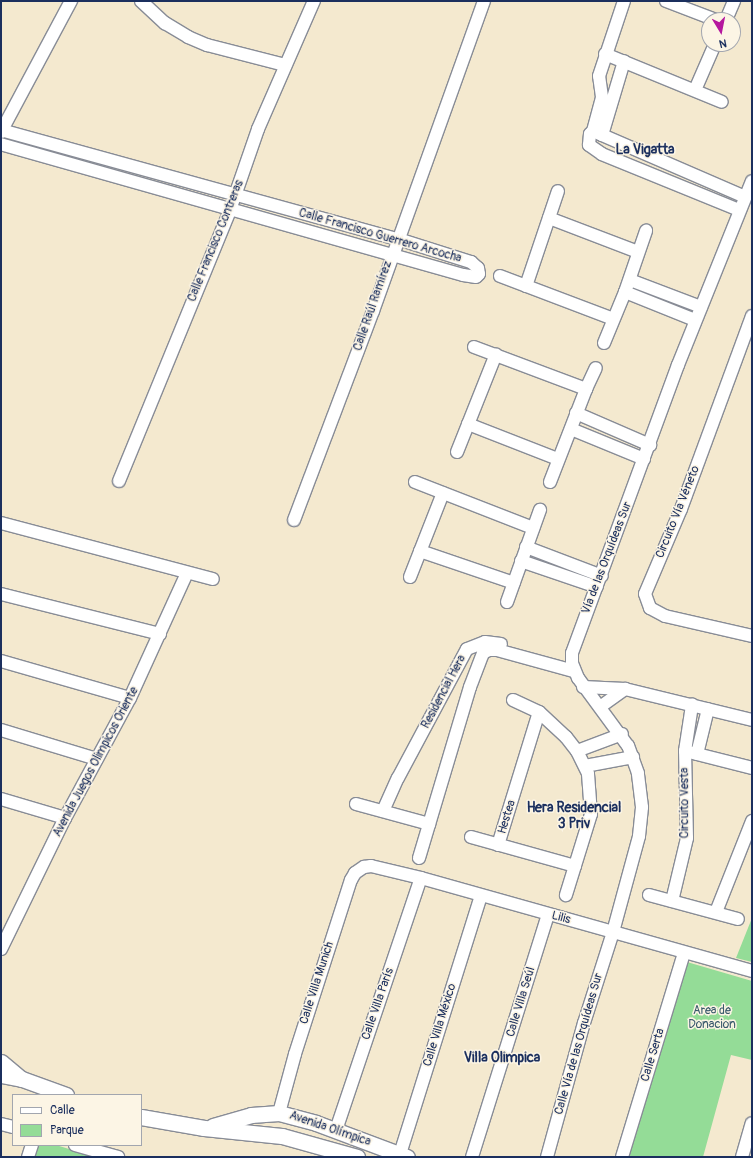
<!DOCTYPE html>
<html>
<head>
<meta charset="utf-8">
<style>
	body { margin:0 }
	#map { position:relative; width:753px; height:1158px; overflow:hidden; background:#f4e9cf; font-family:Pangolin,sans-serif }
	div>[style] { position:absolute }
	.green>* { inset:0; background:#94dc97 }
	.roads { filter:drop-shadow(1px 0 #888c96) drop-shadow(-1px 0 #888c96) drop-shadow(0 1px #888c96) drop-shadow(0 -1px #888c96) }
	.minor>* { height:12px; margin:-6px; padding:0 6px; transform-origin:6px; border-radius:6px; background:#fff }
	.tertiary>* { height:15px; margin:-7.5px; padding:0 7.5px; transform-origin:7.5px; border-radius:7.5px; background:#fff }
	span { translate:-50% -50%; white-space:nowrap; text-align:center; line-height:1.15; -webkit-text-stroke:3px #fcf5e5; paint-order:stroke }
	.street-label { font-size:12px; color:#1b2f5e }
	.park-label { font-size:12px; color:#395a6c }
	.quarter-label { font-size:14px; color:#1b2f5e; font-weight:700 }
	.frame { position:absolute; inset:0; border:2px solid #1b2f5e; pointer-events:none }
	.legend { position:absolute; left:12px; top:1094px; width:130px; height:52px; box-sizing:border-box; background:#fcf5e5; border:1px solid #a2a6af; margin:0; padding:5px 7px; list-style:none; font-size:12px; color:#1b2f5e }
	.legend li { display:flex; align-items:center; gap:8px; height:20px }
	.legend b { width:20px; border:1px solid #a2a6af }
	.north { position:absolute; left:701px; top:12px; width:40px; height:40px; box-sizing:border-box; background:#fcf5e5; border:1px solid #a2a6af; border-radius:50%; rotate:170deg; font-size:11px; font-weight:700; line-height:16px; text-align:center; color:#1b2f5e }
	.north::after { content:''; display:block; margin:auto; width:14px; height:18px; background:#b5179e; clip-path:polygon(50% 0,100% 100%,50% 72%,0 100%) }
</style>
</head>
<body>
<div id="map">
	<div class="green">
		<div style="clip-path:polygon(752px 918px,752px 962px,736px 958px)"></div>
		<div style="clip-path:polygon(687px 962px,752px 981px,752px 1060px,731px 1055px,703px 1157px,628px 1157px)"></div>
		<div style="clip-path:polygon(35px 1145px,56px 1145px,95px 1157px,32px 1157px)"></div>
	</div>
	<div class="roads">
		<div class="minor">
			<div style="left:141px;top:1px;width:33px;rotate:43deg"></div>
			<div style="left:165px;top:23px;width:27px;rotate:31deg"></div>
			<div style="left:188px;top:37px;width:21px;rotate:23deg"></div>
			<div style="left:207px;top:45px;width:81px;rotate:14.4deg"></div>
			<div style="left:666px;top:1px;width:53px;rotate:20.8deg"></div>
			<div style="left:726px;top:20px;width:21px;rotate:-67deg"></div>
			<div style="left:605px;top:54px;width:126px;rotate:22.3deg"></div>
			<div style="left:695px;top:90px;width:50px;rotate:-66.5deg"></div>
			<div style="left:1px;top:130px;width:412px;rotate:15.4deg"></div>
			<div style="left:398px;top:239px;width:77px;rotate:17.5deg"></div>
			<div style="left:471px;top:262px;width:9px;rotate:41deg"></div>
			<div style="left:478px;top:268px;width:6px;rotate:81deg"></div>
			<div style="left:479px;top:274px;width:4px;rotate:135deg"></div>
			<div style="left:476px;top:277px;width:13px;rotate:-171deg"></div>
			<div style="left:463px;top:275px;width:480px;rotate:-164.2deg"></div>
			<div style="left:593px;top:131px;width:35px;rotate:-75deg"></div>
			<div style="left:602px;top:97px;width:21px;rotate:-98deg"></div>
			<div style="left:599px;top:76px;width:79px;rotate:-71.6deg"></div>
			<div style="left:1px;top:132px;width:149px;rotate:-61.9deg"></div>
			<div style="left:602px;top:135px;width:77px;rotate:-73.4deg"></div>
			<div style="left:739px;top:210px;width:148px;rotate:-157.8deg"></div>
			<div style="left:602px;top:154px;width:16px;rotate:-145deg"></div>
			<div style="left:589px;top:145px;width:11px;rotate:-85deg"></div>
			<div style="left:590px;top:134px;width:4px;rotate:-45deg"></div>
			<div style="left:593px;top:131px;width:10px;rotate:24deg"></div>
			<div style="left:602px;top:135px;width:156px;rotate:23.4deg"></div>
			<div style="left:549px;top:218px;width:95px;rotate:20.9deg"></div>
			<div style="left:500px;top:276px;width:121px;rotate:20.8deg"></div>
			<div style="left:630px;top:280px;width:76px;rotate:20.8deg"></div>
			<div style="left:526px;top:286px;width:100px;rotate:-71.4deg"></div>
			<div style="left:625px;top:292px;width:75px;rotate:21.8deg"></div>
			<div style="left:752px;top:316px;width:206px;rotate:110.2deg"></div>
			<div style="left:681px;top:509px;width:92px;rotate:113deg"></div>
			<div style="left:645px;top:594px;width:15px;rotate:70deg"></div>
			<div style="left:650px;top:608px;width:17px;rotate:28deg"></div>
			<div style="left:665px;top:616px;width:89px;rotate:12.9deg"></div>
			<div style="left:604px;top:343px;width:55px;rotate:-67.6deg"></div>
			<div style="left:625px;top:292px;width:65px;rotate:-71deg"></div>
			<div style="left:474px;top:347px;width:120px;rotate:20.6deg"></div>
			<div style="left:576px;top:413px;width:81px;rotate:23.4deg"></div>
			<div style="left:468px;top:424px;width:97px;rotate:21.3deg"></div>
			<div style="left:571px;top:429px;width:79px;rotate:22.3deg"></div>
			<div style="left:457px;top:452px;width:105px;rotate:-68.3deg"></div>
			<div style="left:119px;top:481px;width:293px;rotate:-67.7deg"></div>
			<div style="left:230px;top:210px;width:86px;rotate:-70.9deg"></div>
			<div style="left:258px;top:129px;width:140px;rotate:-66.4deg"></div>
			<div style="left:415px;top:482px;width:127px;rotate:21.3deg"></div>
			<div style="left:550px;top:482px;width:100px;rotate:-68.8deg"></div>
			<div style="left:586px;top:389px;width:23px;rotate:-65deg"></div>
			<div style="left:294px;top:520px;width:223px;rotate:-69.3deg"></div>
			<div style="left:373px;top:311px;width:329px;rotate:-70.3deg"></div>
			<div style="left:1px;top:523px;width:219px;rotate:14.8deg"></div>
			<div style="left:526px;top:547px;width:81px;rotate:20.9deg"></div>
			<div style="left:420px;top:551px;width:99px;rotate:18.8deg"></div>
			<div style="left:521px;top:561px;width:80px;rotate:18.9deg"></div>
			<div style="left:410px;top:577px;width:90px;rotate:-68.6deg"></div>
			<div style="left:1px;top:594px;width:164px;rotate:14.1deg"></div>
			<div style="left:507px;top:602px;width:98px;rotate:-70.3deg"></div>
			<div style="left:1px;top:661px;width:134px;rotate:16deg"></div>
			<div style="left:583px;top:687px;width:42px;rotate:2.7deg"></div>
			<div style="left:625px;top:689px;width:131px;rotate:13.7deg"></div>
			<div style="left:513px;top:700px;width:29px;rotate:25deg"></div>
			<div style="left:539px;top:712px;width:37px;rotate:43deg"></div>
			<div style="left:566px;top:737px;width:18px;rotate:52deg"></div>
			<div style="left:577px;top:751px;width:25px;rotate:64deg"></div>
			<div style="left:588px;top:774px;width:40px;rotate:85.7deg"></div>
			<div style="left:591px;top:814px;width:85px;rotate:107.2deg"></div>
			<div style="left:600px;top:707px;width:31px;rotate:-36deg"></div>
			<div style="left:1px;top:730px;width:100px;rotate:16.8deg"></div>
			<div style="left:577px;top:751px;width:48px;rotate:-20.7deg"></div>
			<div style="left:685px;top:751px;width:69px;rotate:14.2deg"></div>
			<div style="left:697px;top:754px;width:46px;rotate:-76.3deg"></div>
			<div style="left:585px;top:766px;width:49px;rotate:-10.6deg"></div>
			<div style="left:1px;top:799px;width:67px;rotate:16.5deg"></div>
			<div style="left:356px;top:804px;width:76px;rotate:15.3deg"></div>
			<div style="left:383px;top:811px;width:36px;rotate:-66deg"></div>
			<div style="left:398px;top:778px;width:146px;rotate:-61.9deg"></div>
			<div style="left:467px;top:649px;width:19px;rotate:-21deg"></div>
			<div style="left:485px;top:642px;width:16px;rotate:7deg"></div>
			<div style="left:471px;top:837px;width:108px;rotate:15.6deg"></div>
			<div style="left:498px;top:845px;width:139px;rotate:-72.9deg"></div>
			<div style="left:419px;top:858px;width:178px;rotate:-73.4deg"></div>
			<div style="left:470px;top:687px;width:36px;rotate:-69deg"></div>
			<div style="left:483px;top:653px;width:7px;rotate:-27deg"></div>
			<div style="left:489px;top:650px;width:8px"></div>
			<div style="left:497px;top:650px;width:80px;rotate:15.3deg"></div>
			<div style="left:649px;top:895px;width:92px;rotate:15.1deg"></div>
			<div style="left:672px;top:901px;width:65px;rotate:-76.6deg"></div>
			<div style="left:687px;top:838px;width:87px;rotate:-91.3deg"></div>
			<div style="left:685px;top:751px;width:47px;rotate:-81.3deg"></div>
			<div style="left:716px;top:912px;width:98px;rotate:-68.4deg"></div>
			<div style="left:1px;top:949px;width:146px;rotate:-64deg"></div>
			<div style="left:65px;top:818px;width:136px;rotate:-61.6deg"></div>
			<div style="left:130px;top:698px;width:137px;rotate:-65.5deg"></div>
			<div style="left:279px;top:1113px;width:61px;rotate:-74.8deg"></div>
			<div style="left:295px;top:1054px;width:183px;rotate:-72.2deg"></div>
			<div style="left:351px;top:880px;width:8px;rotate:-60deg"></div>
			<div style="left:355px;top:873px;width:11px;rotate:-34deg"></div>
			<div style="left:364px;top:867px;width:7px;rotate:-8deg"></div>
			<div style="left:371px;top:866px;width:51px;rotate:13.5deg"></div>
			<div style="left:421px;top:878px;width:344px;rotate:15.7deg"></div>
			<div style="left:1px;top:1124px;width:12px;rotate:14deg"></div>
			<div style="left:336px;top:1130px;width:266px;rotate:-71.4deg"></div>
			<div style="left:75px;top:1145px;width:45px;rotate:15.6deg"></div>
			<div style="left:400px;top:1154px;width:270px;rotate:-72.6deg"></div>
			<div style="left:28px;top:1157px;width:13px;rotate:-72deg"></div>
			<div style="left:472px;top:1157px;width:254px;rotate:-72.6deg"></div>
			<div style="left:547px;top:1157px;width:139px;rotate:-74.6deg"></div>
			<div style="left:584px;top:1023px;width:96px;rotate:-72.3deg"></div>
			<div style="left:613px;top:932px;width:99px;rotate:-74.8deg"></div>
			<div style="left:639px;top:836px;width:29px;rotate:-84deg"></div>
			<div style="left:642px;top:807px;width:34px;rotate:-97deg"></div>
			<div style="left:638px;top:773px;width:29px;rotate:-110deg"></div>
			<div style="left:628px;top:746px;width:84px;rotate:-126.3deg"></div>
			<div style="left:578px;top:678px;width:16px;rotate:-112deg"></div>
			<div style="left:572px;top:663px;width:10px;rotate:-90deg"></div>
			<div style="left:572px;top:653px;width:307px;rotate:-69.8deg"></div>
			<div style="left:678px;top:365px;width:198px;rotate:-68.1deg"></div>
			<div style="left:622px;top:1157px;width:213px;rotate:-73.1deg"></div>
			<div style="left:742px;top:1157px;width:35px;rotate:-74deg"></div>
		</div>
		<div class="tertiary">
			<div style="left:1px;top:1062px;width:26px;rotate:40deg"></div>
			<div style="left:1px;top:1075px;width:21px;rotate:11deg"></div>
			<div style="left:22px;top:1079px;width:47px;rotate:20deg"></div>
			<div style="left:141px;top:1117px;width:64px;rotate:9.9deg"></div>
			<div style="left:204px;top:1128px;width:78px;rotate:5.9deg"></div>
			<div style="left:282px;top:1136px;width:78px;rotate:15.6deg"></div>
			<div style="left:213px;top:1126px;width:40px;rotate:-16deg"></div>
			<div style="left:251px;top:1115px;width:28px;rotate:-4deg"></div>
			<div style="left:279px;top:1113px;width:38px;rotate:15deg"></div>
			<div style="left:316px;top:1123px;width:97px;rotate:20.5deg"></div>
		</div>
	</div>
	<div class="street-label">
		<span style="left:380px;top:236px;rotate:16deg">Calle Francisco Guerrero Arcocha</span>
		<span style="left:216px;top:241px;rotate:-68deg">Calle Francisco Contreras</span>
		<span style="left:373px;top:306px;rotate:-71deg">Calle Raúl Ramírez</span>
		<span style="left:678px;top:512px;rotate:-68deg">Circuito Vía Véneto</span>
		<span style="left:607px;top:558px;rotate:-69deg">Vía de las Orquídeas Sur</span>
		<span style="left:444px;top:692px;rotate:-62deg">Residencial Hera</span>
		<span style="left:96px;top:762px;rotate:-62deg">Avenida Juegos Olimpicos Oriente</span>
		<span style="left:685px;top:803px;rotate:-90deg">Circuito Vesta</span>
		<span style="left:507px;top:817px;rotate:-73deg">Hestea</span>
		<span style="left:561px;top:918px;rotate:15deg">Lilis</span>
		<span style="left:317px;top:983px;rotate:-72deg">Calle Villa Munich</span>
		<span style="left:521px;top:1002px;rotate:-73deg">Calle Villa Seúl</span>
		<span style="left:378px;top:1004px;rotate:-71deg">Calle Villa París</span>
		<span style="left:440px;top:1025px;rotate:-73deg">Calle Villa México</span>
		<span style="left:579px;top:1044px;rotate:-74deg">Calle Vía de las Orquídeas Sur</span>
		<span style="left:653px;top:1055px;rotate:-73deg">Calle Serta</span>
		<span style="left:330px;top:1129px;rotate:19deg">Avenida Olímpica</span>
	</div>
	<div class="park-label">
		<span style="left:712px;top:1018px">Area de<br>Donacion</span>
	</div>
	<div class="quarter-label">
		<span style="left:645px;top:150px">La Vigatta</span>
		<span style="left:574px;top:816px">Hera Residencial<br>3 Priv</span>
		<span style="left:502px;top:1058px">Villa Olimpica</span>
	</div>
	<div class="frame"></div>
	<ul class="legend">
	<li><b style="height:5px;background:#fff"></b>Calle</li>
	<li><b style="height:11px;background:#94dc97"></b>Parque</li>
	</ul>
	<div class="north">N</div>
</div>
</body>
</html>
